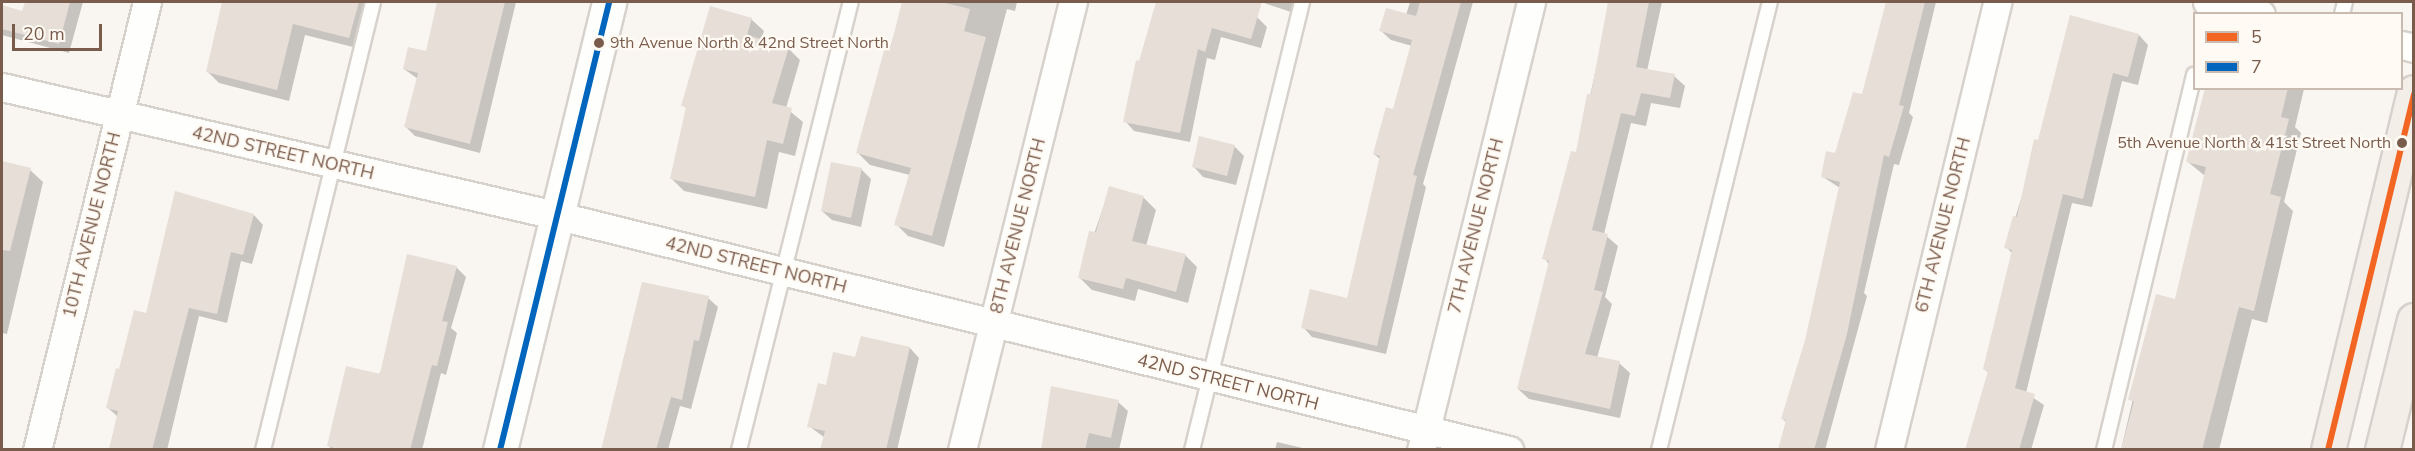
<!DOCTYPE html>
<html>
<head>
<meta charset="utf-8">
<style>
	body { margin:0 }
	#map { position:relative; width:2415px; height:451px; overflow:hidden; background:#f9f5f0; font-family:"Nunito Sans",sans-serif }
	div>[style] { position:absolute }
	.shadow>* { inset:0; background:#0003 }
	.building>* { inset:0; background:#e6ded7 }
	.roads { filter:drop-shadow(2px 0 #d7d1cb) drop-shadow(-2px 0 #d7d1cb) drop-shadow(0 2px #d7d1cb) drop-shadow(0 -2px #d7d1cb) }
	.service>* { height:14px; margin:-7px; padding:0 7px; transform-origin:7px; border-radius:7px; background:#fefefd }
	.minor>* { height:27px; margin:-13.5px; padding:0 13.5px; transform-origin:13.5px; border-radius:13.5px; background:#fefefd }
	.tertiary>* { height:33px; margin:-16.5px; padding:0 16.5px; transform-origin:16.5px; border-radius:16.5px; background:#fefefd }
	.primary>* { height:33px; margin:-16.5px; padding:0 16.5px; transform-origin:16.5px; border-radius:16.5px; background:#f3eee8 }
	.bus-1>* { height:6px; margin:-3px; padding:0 3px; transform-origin:3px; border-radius:3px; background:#f26522 }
	.bus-2>* { height:6px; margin:-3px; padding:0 3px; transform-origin:3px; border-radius:3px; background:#0065bd }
	.dots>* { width:16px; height:16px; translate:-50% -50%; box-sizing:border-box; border:3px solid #fffaf3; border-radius:50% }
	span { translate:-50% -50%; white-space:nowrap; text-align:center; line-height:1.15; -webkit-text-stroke:4.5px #fffaf3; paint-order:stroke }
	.bus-label { font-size:16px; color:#7a5c4d }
	.left { translate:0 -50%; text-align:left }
	.right { translate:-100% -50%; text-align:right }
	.street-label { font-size:18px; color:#7a5c4d }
	.frame { position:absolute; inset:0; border:3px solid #7a5c4d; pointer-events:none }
	.legend { position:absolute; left:2193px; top:12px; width:210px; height:78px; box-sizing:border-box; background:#fffaf3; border:2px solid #cabbb1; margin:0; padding:8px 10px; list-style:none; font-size:18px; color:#7a5c4d }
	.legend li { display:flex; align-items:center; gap:12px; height:30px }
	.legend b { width:30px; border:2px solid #cabbb1 }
	.scale { position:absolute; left:12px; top:24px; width:90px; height:27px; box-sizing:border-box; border:3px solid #7a5c4d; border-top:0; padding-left:8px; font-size:18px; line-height:21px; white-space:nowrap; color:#7a5c4d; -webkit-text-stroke:4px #fffaf3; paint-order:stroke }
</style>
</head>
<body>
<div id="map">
	<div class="shadow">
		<div style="clip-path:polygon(26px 2px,83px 2px,69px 53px,2px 35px,2px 6px,24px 13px)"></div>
		<div style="clip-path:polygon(224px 2px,376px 2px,361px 49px,305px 35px,289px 101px,219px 83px,207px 71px)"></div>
		<div style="clip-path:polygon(439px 2px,516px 2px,480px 153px,415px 136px,406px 127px,418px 79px,404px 69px,427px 53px)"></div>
		<div style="clip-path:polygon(904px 2px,1017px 2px,1015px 11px,1007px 9px,944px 247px,908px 236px,896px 224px,910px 175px,870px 165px,858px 153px)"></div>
		<div style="clip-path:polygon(1157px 2px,1207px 2px,1257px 17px,1267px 27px,1261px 48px,1221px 37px,1215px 60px,1207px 58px,1190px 142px,1134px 131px,1125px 121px)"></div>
		<div style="clip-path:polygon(1261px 2px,1297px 2px,1294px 13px)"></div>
		<div style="clip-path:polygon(1410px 2px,1473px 2px,1423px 184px,1426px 187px,1386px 354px,1312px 337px,1303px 327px,1348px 300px,1381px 160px,1374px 154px,1395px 111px,1412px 46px,1391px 40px,1381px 31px,1406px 15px)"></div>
		<div style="clip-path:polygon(1611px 2px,1662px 2px,1647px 71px,1674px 76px,1685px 86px,1680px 108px,1651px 103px,1646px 126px,1631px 123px,1604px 234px,1618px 246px,1605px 297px,1612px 304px,1597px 358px,1619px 363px,1630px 373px,1620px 418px,1529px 399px,1518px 389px,1549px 264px,1544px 258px,1577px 154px)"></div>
		<div style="clip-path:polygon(1888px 2px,1936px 2px,1909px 113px,1913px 117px,1899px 165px,1894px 164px,1864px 293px,1867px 296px,1825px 450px,1779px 450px,1787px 423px,1782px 418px,1806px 340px,1840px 188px,1823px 177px,1863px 96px)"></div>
		<div style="clip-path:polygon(751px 19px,764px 31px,761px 40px,788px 48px,800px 60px,786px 108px,803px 122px,795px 156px,779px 152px,767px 209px,684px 191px,672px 179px,687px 109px,683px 105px)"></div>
		<div style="clip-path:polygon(2139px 35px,2148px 45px,2138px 85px,2122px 81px,2092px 207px,2072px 203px,2026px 393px,2044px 405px,2031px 450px,1962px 450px,1967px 448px,1989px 373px,1984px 369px,2013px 254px,2006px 247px,2039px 142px)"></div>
		<div style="clip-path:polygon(2207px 88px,2304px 89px,2295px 127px,2301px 133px,2284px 202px,2293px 211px,2267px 323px,2252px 319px,2219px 450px,2121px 450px,2157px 296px,2176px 301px,2205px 176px,2188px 162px)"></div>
		<div style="clip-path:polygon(1234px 146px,1244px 156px,1236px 185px,1203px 177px,1194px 167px)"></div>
		<div style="clip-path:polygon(2px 163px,30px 170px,43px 182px,7px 334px,2px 333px)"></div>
		<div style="clip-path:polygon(861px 169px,871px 179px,861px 227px,832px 220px,822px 211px)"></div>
		<div style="clip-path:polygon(1110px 188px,1144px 198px,1156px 210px,1146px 246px,1185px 255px,1197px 267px,1188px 303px,1138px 289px,1135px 301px,1092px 290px,1079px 277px)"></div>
		<div style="clip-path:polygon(254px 215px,263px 225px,252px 264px,241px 261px,227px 323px,199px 316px,167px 450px,109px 450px,118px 417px,107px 407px,147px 315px)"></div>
		<div style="clip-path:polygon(456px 267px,466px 277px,451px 328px,457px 333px,446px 375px,441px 373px,422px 450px,332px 450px,328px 445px)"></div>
		<div style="clip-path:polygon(708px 298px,718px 307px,691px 409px,680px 406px,668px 450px,602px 450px)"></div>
		<div style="clip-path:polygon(910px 348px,919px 358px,897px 450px,822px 450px,825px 438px,809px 426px,827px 387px,856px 359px)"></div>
		<div style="clip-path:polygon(1052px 387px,1118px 402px,1128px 411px,1119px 450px,1042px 450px)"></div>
		<div style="clip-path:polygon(1277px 442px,1311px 450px,1275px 450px)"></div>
	</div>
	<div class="building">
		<div style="clip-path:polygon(25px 2px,70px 2px,59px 44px,2px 29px,2px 5px,22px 11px)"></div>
		<div style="clip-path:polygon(222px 2px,359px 2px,349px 38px,293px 24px,277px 90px,206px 72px)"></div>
		<div style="clip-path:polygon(437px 2px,505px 2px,470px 144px,404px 127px,418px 73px,403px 69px,408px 47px,426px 51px)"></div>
		<div style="clip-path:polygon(902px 2px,941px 2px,970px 9px,964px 31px,986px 37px,932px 236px,894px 225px,911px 168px,856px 153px,885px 47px,890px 49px)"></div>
		<div style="clip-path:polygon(1156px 2px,1262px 2px,1251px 39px,1212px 28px,1205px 52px,1198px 49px,1180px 133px,1123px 122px,1136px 60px,1139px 61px)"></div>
		<div style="clip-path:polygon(1420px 2px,1461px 2px,1413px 175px,1417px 176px,1377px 346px,1301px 328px,1310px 289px,1347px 298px,1380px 156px,1373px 154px,1386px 107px,1393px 109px,1412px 40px,1379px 31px,1386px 8px,1416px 16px)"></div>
		<div style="clip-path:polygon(1608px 2px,1649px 2px,1636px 67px,1675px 74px,1670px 98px,1641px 93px,1635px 116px,1621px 113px,1592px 230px,1608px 234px,1594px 290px,1603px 292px,1585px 354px,1620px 361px,1610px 409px,1517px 389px,1549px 261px,1542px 259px,1571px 151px,1576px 152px,1587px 94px,1591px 94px)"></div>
		<div style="clip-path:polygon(1886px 2px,1925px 2px,1899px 105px,1904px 106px,1889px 157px,1884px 155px,1847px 334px,1814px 450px,1778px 450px,1786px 420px,1781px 419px,1805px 340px,1840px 182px,1821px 177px,1826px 151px,1835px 153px,1853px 92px,1862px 94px)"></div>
		<div style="clip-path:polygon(710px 6px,752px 18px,747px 35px,789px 47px,772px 103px,792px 108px,783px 144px,767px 140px,755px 197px,670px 179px,686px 107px,681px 106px)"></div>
		<div style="clip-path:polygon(2070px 15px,2139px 34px,2128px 77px,2113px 73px,2083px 199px,2063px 194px,2015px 388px,2035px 394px,2019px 450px,1965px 450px,1988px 371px,1983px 369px,2012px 250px,2004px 248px,2013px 216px,2017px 217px,2034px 139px,2038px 140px)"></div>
		<div style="clip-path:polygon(2205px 88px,2288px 88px,2281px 117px,2289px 119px,2270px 194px,2281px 197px,2254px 311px,2239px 307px,2202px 450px,2121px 450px,2134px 401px,2128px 400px,2156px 294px,2175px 299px,2206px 167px,2186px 162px)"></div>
		<div style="clip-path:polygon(1199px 136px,1235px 145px,1227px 176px,1192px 167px)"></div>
		<div style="clip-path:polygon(2px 161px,31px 168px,10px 251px,2px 250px)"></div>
		<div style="clip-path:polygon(831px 162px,862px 168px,851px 218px,821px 211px)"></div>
		<div style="clip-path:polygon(1109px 186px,1144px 196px,1132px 241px,1186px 254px,1176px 292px,1126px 278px,1123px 289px,1078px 278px,1089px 231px,1096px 232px)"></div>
		<div style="clip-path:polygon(175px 191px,254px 214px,243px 255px,231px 252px,217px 314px,189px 308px,152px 450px,109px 450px,118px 411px,106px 408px,116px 368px,119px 369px,134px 310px,146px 313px)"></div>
		<div style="clip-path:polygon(407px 254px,457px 266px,442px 321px,448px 322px,437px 366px,432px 365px,410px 450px,341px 450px,327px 446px,346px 366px,380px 374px)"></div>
		<div style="clip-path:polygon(642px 282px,709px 296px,699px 341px,694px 340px,682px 400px,671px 397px,656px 450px,601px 450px)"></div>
		<div style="clip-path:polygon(861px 336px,910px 347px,886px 450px,820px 450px,825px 431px,807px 427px,818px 383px,826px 385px,833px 352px,855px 357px)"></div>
		<div style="clip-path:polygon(1051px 386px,1119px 400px,1111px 438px,1089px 433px,1085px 450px,1041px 450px)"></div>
	</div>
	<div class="roads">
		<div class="service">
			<div style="left:2342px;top:14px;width:12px;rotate:-76deg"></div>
			<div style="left:263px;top:450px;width:461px;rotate:-76.2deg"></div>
			<div style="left:739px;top:450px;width:462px;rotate:-76deg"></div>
			<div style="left:1192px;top:450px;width:461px;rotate:-76.2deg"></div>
			<div style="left:1659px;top:450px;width:462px;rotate:-76.1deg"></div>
			<div style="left:2104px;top:450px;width:386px;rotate:-76.5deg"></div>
		</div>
		<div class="minor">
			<div style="left:2207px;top:2px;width:55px;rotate:12.5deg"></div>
			<div style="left:2402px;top:45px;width:12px;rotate:14deg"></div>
			<div style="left:2px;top:87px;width:568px;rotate:13.03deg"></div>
			<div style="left:555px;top:215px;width:983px;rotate:13.84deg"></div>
			<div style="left:37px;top:450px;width:461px;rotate:-76.2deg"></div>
			<div style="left:962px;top:450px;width:462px;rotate:-76.1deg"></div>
			<div style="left:1421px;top:450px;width:461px;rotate:-76.2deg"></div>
			<div style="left:1889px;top:450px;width:461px;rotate:-76.4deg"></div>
		</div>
		<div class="tertiary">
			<div style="left:500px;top:450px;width:461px;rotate:-76.3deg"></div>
		</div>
		<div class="primary">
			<div style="left:2328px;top:450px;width:368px;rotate:-76.5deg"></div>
			<div style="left:2382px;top:450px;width:134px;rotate:-76.2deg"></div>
		</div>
	</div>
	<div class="bus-1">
		<div style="left:2328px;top:450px;width:366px;rotate:-76.4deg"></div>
	</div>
	<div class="bus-2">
		<div style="left:500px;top:450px;width:461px;rotate:-76.3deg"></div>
	</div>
	<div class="dots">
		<div style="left:599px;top:43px;background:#7a5c4d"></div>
		<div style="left:2402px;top:143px;background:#7a5c4d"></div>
	</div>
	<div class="bus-label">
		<span class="left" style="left:610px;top:43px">9th Avenue North &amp; 42nd Street North</span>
		<span class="right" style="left:2391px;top:143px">5th Avenue North &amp; 41st Street North</span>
	</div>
	<div class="street-label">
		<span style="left:283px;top:153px;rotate:13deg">42ND STREET NORTH</span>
		<span style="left:92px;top:225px;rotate:-76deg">10TH AVENUE NORTH</span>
		<span style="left:1943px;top:225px;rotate:-76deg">6TH AVENUE NORTH</span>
		<span style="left:1018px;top:226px;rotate:-76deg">8TH AVENUE NORTH</span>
		<span style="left:1476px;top:226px;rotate:-76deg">7TH AVENUE NORTH</span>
		<span style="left:756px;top:265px;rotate:14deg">42ND STREET NORTH</span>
		<span style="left:1228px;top:382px;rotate:14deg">42ND STREET NORTH</span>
	</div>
	<div class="frame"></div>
	<ul class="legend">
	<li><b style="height:8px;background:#f26522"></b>5</li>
	<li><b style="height:8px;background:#0065bd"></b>7</li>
	</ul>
	<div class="scale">20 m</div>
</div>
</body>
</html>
